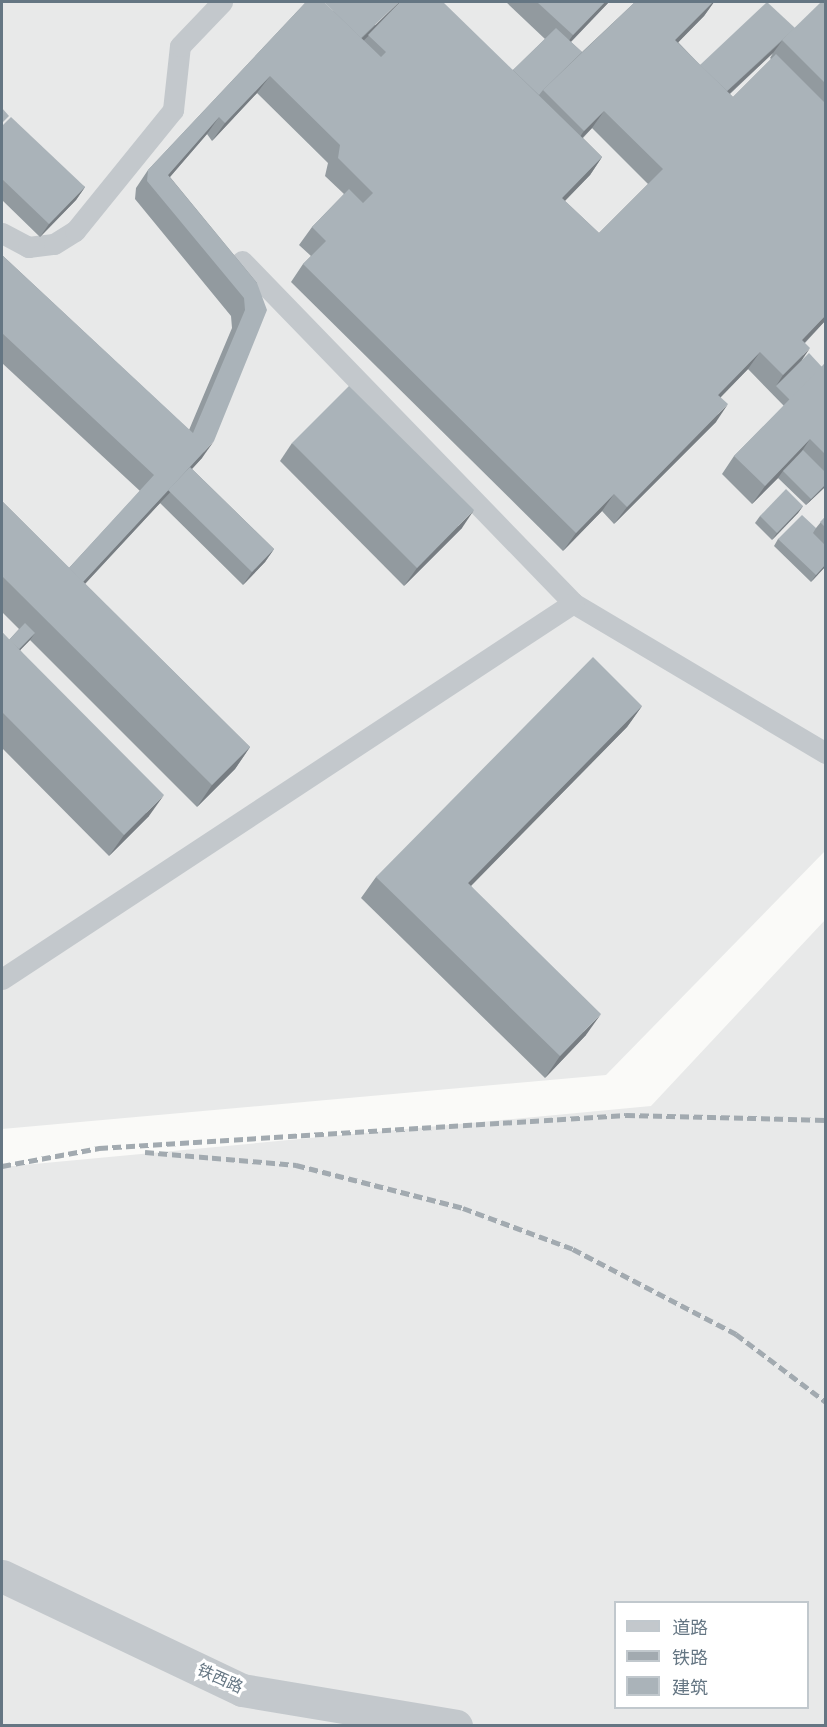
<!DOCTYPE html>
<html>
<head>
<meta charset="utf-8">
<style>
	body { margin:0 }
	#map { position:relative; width:827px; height:1727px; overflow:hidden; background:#fafaf8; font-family:"Varela Round","Noto Sans SC",sans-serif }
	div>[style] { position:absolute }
	.built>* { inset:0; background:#e8e9e9 }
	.service>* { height:21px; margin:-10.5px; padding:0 10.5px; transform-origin:10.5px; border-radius:10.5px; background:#c3c8cc }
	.tertiary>* { height:33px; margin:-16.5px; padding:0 16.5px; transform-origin:16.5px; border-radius:16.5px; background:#c3c8cc }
	.rail>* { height:4.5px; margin-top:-2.25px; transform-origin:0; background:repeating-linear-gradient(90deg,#a2aab0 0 9px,transparent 0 13.5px) }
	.wall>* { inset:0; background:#929a9f }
	.shaded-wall>* { inset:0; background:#777d82 }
	.building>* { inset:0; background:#aab3b9 }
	span { translate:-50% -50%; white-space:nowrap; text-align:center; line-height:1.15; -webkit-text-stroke:6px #fff; paint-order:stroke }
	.street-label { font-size:16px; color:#657683 }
	.frame { position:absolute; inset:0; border:3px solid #657683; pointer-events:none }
	.legend { position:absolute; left:614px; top:1601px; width:195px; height:108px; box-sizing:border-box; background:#fff; border:2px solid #c1c8cd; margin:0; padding:8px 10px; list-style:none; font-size:18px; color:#657683 }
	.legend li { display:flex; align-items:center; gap:12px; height:30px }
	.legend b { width:30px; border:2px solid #c1c8cd }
</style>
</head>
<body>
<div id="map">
	<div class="built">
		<div style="clip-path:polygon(2px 2px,825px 2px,825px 851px,606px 1075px,2px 1129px)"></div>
		<div style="clip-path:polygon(evenodd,825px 920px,825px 1725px,2px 1726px,2px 1167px,651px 1106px,825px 920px,616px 1602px,808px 1602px,808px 1708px,616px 1708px,616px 1602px)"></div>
	</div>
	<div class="service">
		<div style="left:2px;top:233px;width:30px;rotate:28deg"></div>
		<div style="left:28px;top:247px;width:26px;rotate:-7deg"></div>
		<div style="left:54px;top:244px;width:25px;rotate:-32deg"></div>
		<div style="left:75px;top:231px;width:156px;rotate:-51deg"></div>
		<div style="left:173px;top:110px;width:64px;rotate:-83.8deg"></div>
		<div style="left:180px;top:46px;width:61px;rotate:-46.3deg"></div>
		<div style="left:242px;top:261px;width:476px;rotate:45.9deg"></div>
		<div style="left:573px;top:603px;width:294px;rotate:30.7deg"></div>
		<div style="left:2px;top:979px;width:684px;rotate:-33.36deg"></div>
	</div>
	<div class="tertiary">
		<div style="left:2px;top:1576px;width:266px;rotate:25.4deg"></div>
		<div style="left:242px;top:1690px;width:217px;rotate:9.5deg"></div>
	</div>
	<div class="rail">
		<div style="left:145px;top:1152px;width:152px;rotate:4.9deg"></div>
		<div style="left:296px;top:1165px;width:172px;rotate:14.4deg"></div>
		<div style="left:463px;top:1208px;width:117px;rotate:20.4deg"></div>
		<div style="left:573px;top:1249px;width:184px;rotate:27.5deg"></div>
		<div style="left:736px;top:1334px;width:113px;rotate:37.1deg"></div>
		<div style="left:2px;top:1166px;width:99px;rotate:-10.5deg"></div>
		<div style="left:99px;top:1148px;width:528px;rotate:-3.58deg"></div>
		<div style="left:626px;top:1115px;width:200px;rotate:1.4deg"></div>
	</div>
	<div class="wall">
		<div style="clip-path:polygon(evenodd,306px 2px,513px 70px,545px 39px,506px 2px,609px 2px,571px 42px,582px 52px,635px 2px,714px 2px,704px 16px,678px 42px,700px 65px,795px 28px,825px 2px,825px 321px,805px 343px,802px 360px,822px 367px,825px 363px,825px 487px,806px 505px,778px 478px,752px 504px,722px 474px,734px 456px,784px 406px,748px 369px,721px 397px,716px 422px,614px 524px,602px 511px,563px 551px,291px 282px,303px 264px,311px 256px,299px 245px,312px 227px,344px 194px,325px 176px,328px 163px,257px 93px,212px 141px,207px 134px,170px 177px,257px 283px,202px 458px,192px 469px,274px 549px,265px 562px,243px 585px,160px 503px,85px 584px,250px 747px,235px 769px,197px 807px,30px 640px,20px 650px,149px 816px,109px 856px,2px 748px,2px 632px,9px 640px,19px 629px,2px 612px,2px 501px,69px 568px,140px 491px,2px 363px,2px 255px,189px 430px,232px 328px,231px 316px,135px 199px,136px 188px,148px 170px,306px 2px,773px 53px,770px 58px,771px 59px,733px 97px,730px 94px,773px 53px,306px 2px,592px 128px,648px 184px,599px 233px,565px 201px,590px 175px,602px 157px,583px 138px,592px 128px)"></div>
		<div style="clip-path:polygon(2px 108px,2px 126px,85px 187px,76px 200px,40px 237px,2px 200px)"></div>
		<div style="clip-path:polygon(292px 443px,462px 528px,404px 586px,280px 461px)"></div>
		<div style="clip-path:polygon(803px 506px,798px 513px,772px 540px,755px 523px,760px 516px)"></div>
		<div style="clip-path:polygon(825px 517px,825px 567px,811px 582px,774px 546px,778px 539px,816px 528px)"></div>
		<div style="clip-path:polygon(642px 706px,627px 727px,471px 886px,586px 1035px,545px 1078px,361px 898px,376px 877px)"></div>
	</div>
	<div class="shaded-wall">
		<div style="clip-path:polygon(399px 2px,403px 2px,352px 52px,361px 39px)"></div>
		<div style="clip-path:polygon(605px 2px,609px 2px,560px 53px,573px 35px)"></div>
		<div style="clip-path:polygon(713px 2px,714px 2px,704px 16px,663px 58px,675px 40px)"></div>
		<div style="clip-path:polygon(782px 41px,773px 53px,714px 108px,723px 95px)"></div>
		<div style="clip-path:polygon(270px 76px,257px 93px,212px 141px,225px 123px)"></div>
		<div style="clip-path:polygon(604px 111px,592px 128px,572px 148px,584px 131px)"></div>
		<div style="clip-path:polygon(219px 117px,207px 134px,156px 193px,168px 175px)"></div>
		<div style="clip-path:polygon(602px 157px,590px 175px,550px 216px,562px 198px)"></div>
		<div style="clip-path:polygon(85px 187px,76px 200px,40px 237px,49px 224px)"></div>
		<div style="clip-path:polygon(825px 316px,825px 321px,790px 358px,802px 340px)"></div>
		<div style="clip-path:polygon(810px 348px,798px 366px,776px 386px,783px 375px)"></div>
		<div style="clip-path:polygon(760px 352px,748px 369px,706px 412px,718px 395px)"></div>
		<div style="clip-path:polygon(728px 404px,716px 422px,614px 524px,627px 507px)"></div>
		<div style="clip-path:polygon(810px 439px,798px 457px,783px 471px,778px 478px,752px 504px,765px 486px)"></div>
		<div style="clip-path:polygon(214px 441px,202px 458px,67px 603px,80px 585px)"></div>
		<div style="clip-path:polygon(825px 485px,825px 487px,806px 505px,811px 499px)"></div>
		<div style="clip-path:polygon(614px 494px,602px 511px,563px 551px,576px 533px)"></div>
		<div style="clip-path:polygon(803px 506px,798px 513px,772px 540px,777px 533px)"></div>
		<div style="clip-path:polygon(474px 510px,462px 528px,404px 586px,417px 568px)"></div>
		<div style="clip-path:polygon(274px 549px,265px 562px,243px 585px,252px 572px)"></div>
		<div style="clip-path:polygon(825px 565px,825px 567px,811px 582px,816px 575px)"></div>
		<div style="clip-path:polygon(35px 633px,30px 640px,2px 669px,7px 662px)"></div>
		<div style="clip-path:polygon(642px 706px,627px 727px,453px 904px,468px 883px)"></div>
		<div style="clip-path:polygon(250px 747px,235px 769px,197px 807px,212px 785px)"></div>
		<div style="clip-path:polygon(164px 795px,149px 816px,109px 856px,124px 835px)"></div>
		<div style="clip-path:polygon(601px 1014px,586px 1035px,545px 1078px,560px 1056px)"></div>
	</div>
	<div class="building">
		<div style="clip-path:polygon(306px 2px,324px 2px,381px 57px,386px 52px,368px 35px,400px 2px,443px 2px,602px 157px,562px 198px,599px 233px,663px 169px,604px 111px,584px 131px,543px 90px,635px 2px,713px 2px,675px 40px,733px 97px,776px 54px,825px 103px,825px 316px,802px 340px,810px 348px,783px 375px,760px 352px,718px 395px,728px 404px,627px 507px,614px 494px,576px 533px,303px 264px,326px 241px,312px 227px,349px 189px,363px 203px,373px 193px,338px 158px,340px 145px,270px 76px,225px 123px,219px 117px,168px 175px,257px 283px,267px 310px,214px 441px,83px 582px,69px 568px,154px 475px,2px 333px,2px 255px,193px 433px,245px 310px,244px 298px,147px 181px,148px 170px)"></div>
		<div style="clip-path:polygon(324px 2px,399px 2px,361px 38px)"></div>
		<div style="clip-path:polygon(537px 2px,605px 2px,573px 35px)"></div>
		<div style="clip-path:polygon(767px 2px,795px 28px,727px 91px,700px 65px)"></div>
		<div style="clip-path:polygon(821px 2px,825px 2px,825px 83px,782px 40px)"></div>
		<div style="clip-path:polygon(556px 28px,582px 52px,543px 90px,539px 95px,513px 70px)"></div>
		<div style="clip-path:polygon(2px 108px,9px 116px,2px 123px)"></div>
		<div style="clip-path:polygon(11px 117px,85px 187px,49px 224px,2px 179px,2px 126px)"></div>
		<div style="clip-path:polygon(809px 353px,822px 367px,790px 400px,776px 386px)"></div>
		<div style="clip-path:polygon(825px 363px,825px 454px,810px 439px,765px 486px,734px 456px)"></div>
		<div style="clip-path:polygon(349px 386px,474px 510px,417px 568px,292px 443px)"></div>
		<div style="clip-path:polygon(803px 450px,825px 472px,825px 485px,811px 499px,783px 471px)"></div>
		<div style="clip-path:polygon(190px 467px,274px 549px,252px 572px,168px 490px)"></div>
		<div style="clip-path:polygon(786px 489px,803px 506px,777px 533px,760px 516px)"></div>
		<div style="clip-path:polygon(2px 501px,250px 747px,212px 785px,2px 576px)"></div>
		<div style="clip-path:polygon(802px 515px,816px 528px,813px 533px,825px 545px,825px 565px,816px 575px,778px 539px)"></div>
		<div style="clip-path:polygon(825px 517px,825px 527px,820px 522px)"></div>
		<div style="clip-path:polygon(25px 623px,35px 633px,19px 649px,9px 640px)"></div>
		<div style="clip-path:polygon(2px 632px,164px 795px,124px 835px,2px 712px)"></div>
		<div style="clip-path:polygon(593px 657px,642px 706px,468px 883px,601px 1014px,560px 1056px,376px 877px)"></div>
	</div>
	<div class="street-label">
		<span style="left:220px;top:1679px;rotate:24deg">铁西路</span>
	</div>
	<div class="frame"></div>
	<ul class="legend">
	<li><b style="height:8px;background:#c3c8cc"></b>道路</li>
	<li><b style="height:8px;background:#a2aab0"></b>铁路</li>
	<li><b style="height:16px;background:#aab3b9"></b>建筑</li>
	</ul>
</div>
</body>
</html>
